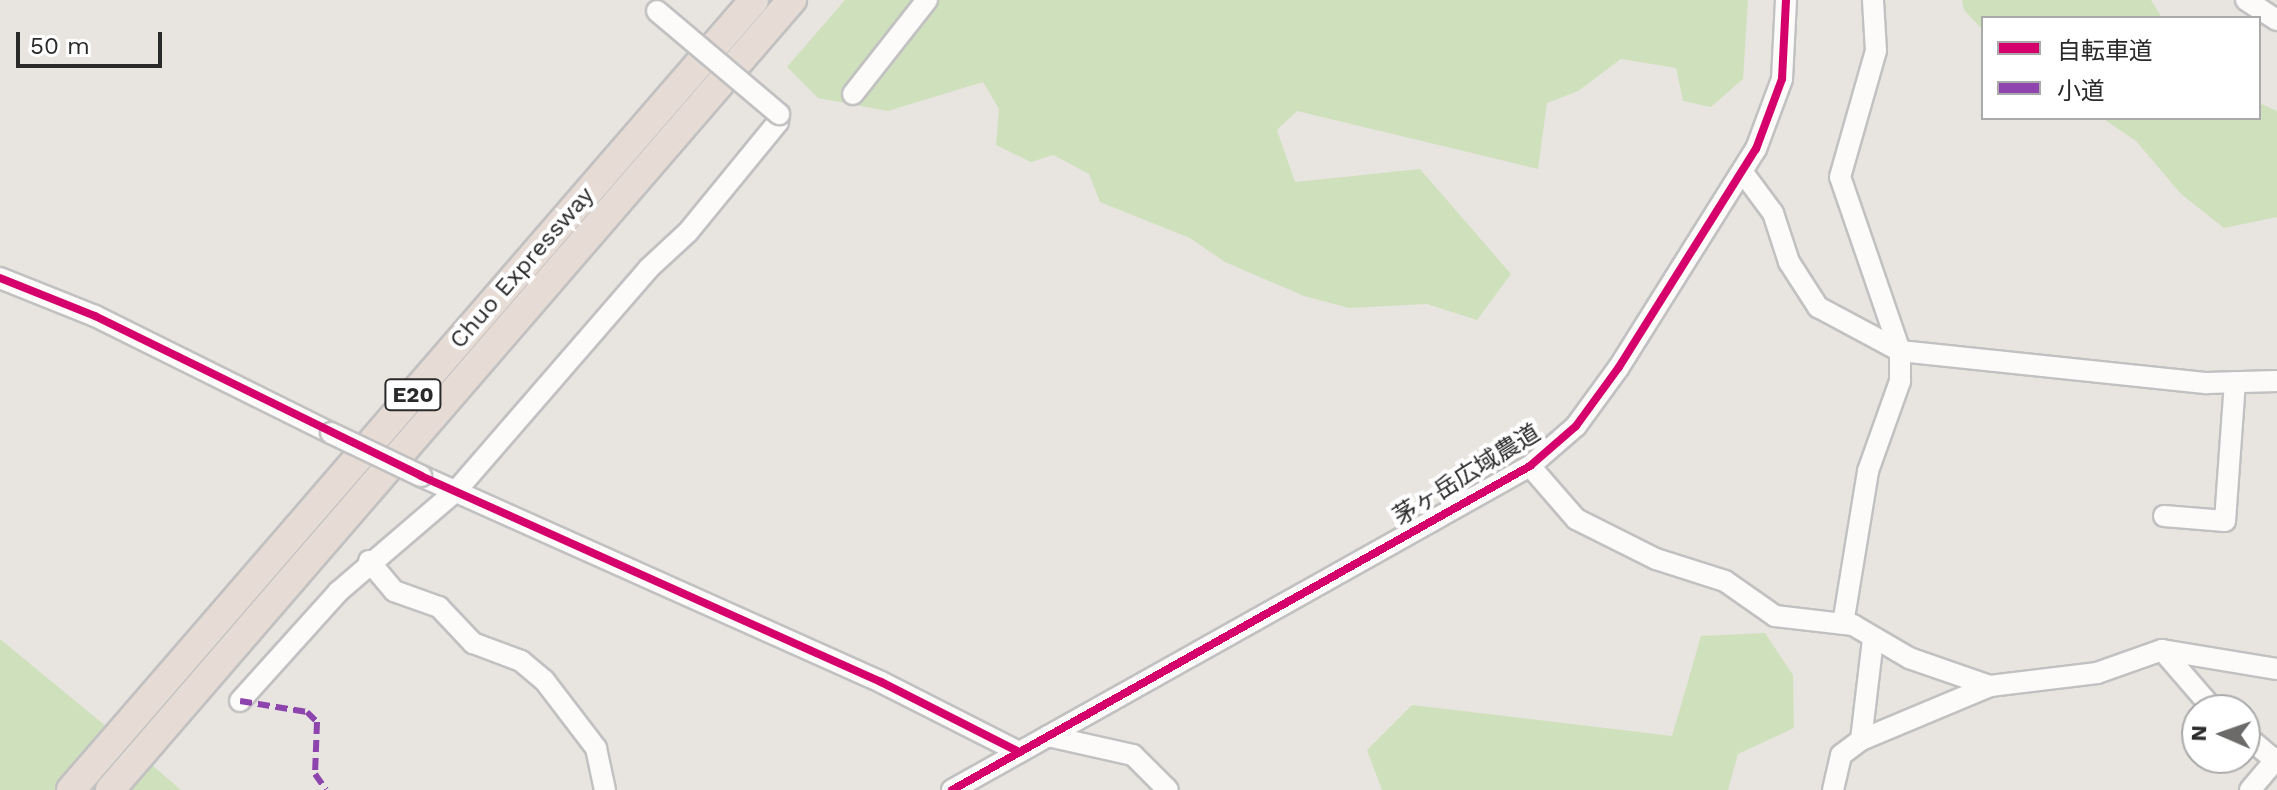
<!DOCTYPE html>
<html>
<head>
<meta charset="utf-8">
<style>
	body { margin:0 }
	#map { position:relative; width:2277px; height:790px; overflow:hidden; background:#e8e4e0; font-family:"Work Sans","Noto Sans JP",sans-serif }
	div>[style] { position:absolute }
	.green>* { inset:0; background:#cfe1bc }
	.roads { filter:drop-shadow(2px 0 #c2c1c1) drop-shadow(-2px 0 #c2c1c1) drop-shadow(0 2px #c2c1c1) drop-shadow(0 -2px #c2c1c1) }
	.minor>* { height:20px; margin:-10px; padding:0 10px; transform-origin:10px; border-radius:10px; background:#fcfbfa }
	.highway>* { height:28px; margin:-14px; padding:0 14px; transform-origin:14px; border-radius:14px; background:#e7dcd5 }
	.bridges { filter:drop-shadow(2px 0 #c2c1c1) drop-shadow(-2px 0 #c2c1c1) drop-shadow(0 2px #c2c1c1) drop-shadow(0 -2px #c2c1c1) }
	.minor-bridge>* { height:20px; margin:-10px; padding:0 10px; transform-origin:10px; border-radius:10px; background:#fcfbfa }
	.quiet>* { height:6px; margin-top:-3px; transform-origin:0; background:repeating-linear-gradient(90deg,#8e44ad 0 12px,transparent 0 18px) }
	.cycleway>* { height:8px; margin:-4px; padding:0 4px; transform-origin:4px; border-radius:4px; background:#d6006c }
	span { translate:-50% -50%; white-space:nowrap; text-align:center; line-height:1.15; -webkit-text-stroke:8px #fff; paint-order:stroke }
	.shield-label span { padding:2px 6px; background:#fff; border:2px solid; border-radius:6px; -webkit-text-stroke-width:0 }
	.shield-label { font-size:22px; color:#2a2a2a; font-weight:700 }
	.street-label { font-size:24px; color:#2a2a2a }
	.legend { position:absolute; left:1981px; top:16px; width:280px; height:104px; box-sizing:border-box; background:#fff; border:2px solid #aaa; margin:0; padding:10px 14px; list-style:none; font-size:24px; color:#2a2a2a }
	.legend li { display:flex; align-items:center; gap:16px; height:40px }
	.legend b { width:40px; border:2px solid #aaa }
	.north { position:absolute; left:2181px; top:694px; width:80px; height:80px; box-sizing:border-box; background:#fff; border:2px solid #aaa; border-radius:50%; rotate:272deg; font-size:22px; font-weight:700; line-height:32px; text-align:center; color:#2a2a2a }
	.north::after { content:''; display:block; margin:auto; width:28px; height:36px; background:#6c6b6a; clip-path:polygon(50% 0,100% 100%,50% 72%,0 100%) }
	.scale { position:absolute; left:16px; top:32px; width:146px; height:36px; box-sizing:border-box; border:4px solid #2a2a2a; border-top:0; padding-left:10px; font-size:24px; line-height:28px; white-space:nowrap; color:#2a2a2a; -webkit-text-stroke:6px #fff; paint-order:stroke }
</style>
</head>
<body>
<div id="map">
	<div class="green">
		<div style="clip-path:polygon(845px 0,1748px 0,1743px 79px,1711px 107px,1683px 101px,1676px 68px,1621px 59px,1578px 91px,1547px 103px,1538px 169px,1297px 111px,1277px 130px,1295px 182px,1420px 169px,1511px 274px,1477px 320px,1427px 304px,1349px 308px,1304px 296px,1225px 262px,1190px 238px,1100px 202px,1089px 174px,1053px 155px,1031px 162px,996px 145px,999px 109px,983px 82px,888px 111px,818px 98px,787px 67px)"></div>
		<div style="clip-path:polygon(1962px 0,2151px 0,2162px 18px,1983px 18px,1983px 30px,1964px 10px)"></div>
		<div style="clip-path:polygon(2259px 103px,2277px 111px,2277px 217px,2224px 228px,2181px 194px,2136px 141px,2102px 118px,2259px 118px)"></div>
		<div style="clip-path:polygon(1765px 633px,1793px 675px,1794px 728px,1738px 754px,1728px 790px,1382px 790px,1367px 750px,1412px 705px,1672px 736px,1701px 636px)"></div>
		<div style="clip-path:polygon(0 639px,130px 746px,181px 790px,0 790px)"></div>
	</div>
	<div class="roads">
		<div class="minor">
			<div style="left:2246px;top:0;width:37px;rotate:33deg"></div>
			<div style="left:853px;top:94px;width:120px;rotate:-51.8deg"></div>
			<div style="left:1744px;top:174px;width:49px;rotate:53.4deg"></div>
			<div style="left:1773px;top:213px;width:52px;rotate:71.9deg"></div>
			<div style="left:1789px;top:262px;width:54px;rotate:57.2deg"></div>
			<div style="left:1818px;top:307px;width:93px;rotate:28.2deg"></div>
			<div style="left:1900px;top:351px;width:309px;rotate:6deg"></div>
			<div style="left:2207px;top:383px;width:70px;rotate:-1.6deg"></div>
			<div style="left:0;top:278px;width:102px;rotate:21.8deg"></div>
			<div style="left:95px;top:316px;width:263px;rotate:26.4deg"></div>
			<div style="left:1530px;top:466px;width:70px;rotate:49deg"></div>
			<div style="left:1576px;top:519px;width:89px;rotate:26.6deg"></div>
			<div style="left:1656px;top:559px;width:72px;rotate:17.7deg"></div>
			<div style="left:1725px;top:581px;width:61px;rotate:35deg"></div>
			<div style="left:1775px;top:616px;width:79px;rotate:6.6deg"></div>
			<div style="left:1853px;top:625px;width:65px;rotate:30.5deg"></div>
			<div style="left:1909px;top:658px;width:86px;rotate:19.1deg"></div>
			<div style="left:1990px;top:686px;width:108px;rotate:-6.9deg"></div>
			<div style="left:2097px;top:673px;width:69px;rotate:-19.5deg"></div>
			<div style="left:2162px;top:650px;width:117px;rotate:9.4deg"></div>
			<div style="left:421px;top:476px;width:504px;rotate:24.12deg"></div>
			<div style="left:881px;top:682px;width:155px;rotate:26.9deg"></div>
			<div style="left:2164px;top:516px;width:61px;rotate:4.7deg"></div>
			<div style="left:2225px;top:521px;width:139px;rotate:-85.9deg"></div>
			<div style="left:369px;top:561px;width:39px;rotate:50deg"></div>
			<div style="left:394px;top:591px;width:48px;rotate:19.6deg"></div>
			<div style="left:439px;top:607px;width:50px;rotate:46.6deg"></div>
			<div style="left:473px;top:643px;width:51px;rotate:20.6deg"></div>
			<div style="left:521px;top:661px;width:30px;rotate:40deg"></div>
			<div style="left:544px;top:680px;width:86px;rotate:52.6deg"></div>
			<div style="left:596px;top:748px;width:43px;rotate:77.9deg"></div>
			<div style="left:1843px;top:624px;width:155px;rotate:-80.7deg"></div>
			<div style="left:1868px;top:471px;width:96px;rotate:-70.4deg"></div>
			<div style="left:1900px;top:381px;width:30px;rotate:-90deg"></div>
			<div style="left:1900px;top:351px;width:184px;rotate:-109deg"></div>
			<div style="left:1840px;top:177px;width:131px;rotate:-74.1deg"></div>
			<div style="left:1876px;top:51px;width:51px;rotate:-93.4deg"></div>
			<div style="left:2162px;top:650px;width:79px;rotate:49.1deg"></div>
			<div style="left:240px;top:701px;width:147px;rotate:-48deg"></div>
			<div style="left:338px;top:592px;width:155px;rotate:-40.6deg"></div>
			<div style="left:456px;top:491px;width:294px;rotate:-49.1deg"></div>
			<div style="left:648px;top:269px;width:54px;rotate:-42.8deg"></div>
			<div style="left:688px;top:232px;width:142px;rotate:-50.7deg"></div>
			<div style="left:778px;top:122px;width:8px;rotate:-83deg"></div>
			<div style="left:2245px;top:735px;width:39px;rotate:40deg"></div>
			<div style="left:1048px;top:736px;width:87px;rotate:12.6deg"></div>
			<div style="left:1133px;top:755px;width:49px;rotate:45deg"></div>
			<div style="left:1861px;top:740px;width:140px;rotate:-22.7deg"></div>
			<div style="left:952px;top:790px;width:663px;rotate:-29.27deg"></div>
			<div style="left:1530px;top:466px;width:61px;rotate:-41deg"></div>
			<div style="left:1576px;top:426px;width:73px;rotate:-53.9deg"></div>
			<div style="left:1619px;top:367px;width:257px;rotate:-57.9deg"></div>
			<div style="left:1756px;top:149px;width:75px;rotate:-69.6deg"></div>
			<div style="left:1782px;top:79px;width:79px;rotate:-87.1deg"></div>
			<div style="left:1833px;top:790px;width:36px;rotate:-77deg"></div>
			<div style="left:1841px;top:755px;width:25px;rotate:-37deg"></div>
			<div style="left:1861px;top:740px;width:101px;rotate:-83.2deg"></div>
			<div style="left:2250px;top:790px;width:42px;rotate:-49.8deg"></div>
		</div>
		<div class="highway">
			<div style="left:71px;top:790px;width:1044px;rotate:-49.15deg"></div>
			<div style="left:110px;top:790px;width:1044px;rotate:-49.2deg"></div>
		</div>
	</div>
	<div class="bridges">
		<div class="minor-bridge">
			<div style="left:657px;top:11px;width:160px;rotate:40.2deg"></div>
			<div style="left:331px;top:433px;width:100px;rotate:25.5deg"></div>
		</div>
	</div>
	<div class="quiet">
		<div style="left:240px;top:701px;width:68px;rotate:9.3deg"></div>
		<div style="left:307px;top:712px;width:14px;rotate:45deg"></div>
		<div style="left:317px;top:722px;width:52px;rotate:92.2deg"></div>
		<div style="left:315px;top:774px;width:19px;rotate:55deg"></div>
	</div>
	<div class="cycleway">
		<div style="left:0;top:278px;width:102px;rotate:21.8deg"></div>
		<div style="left:95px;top:316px;width:363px;rotate:26.1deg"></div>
		<div style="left:421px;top:476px;width:504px;rotate:24.12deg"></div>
		<div style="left:881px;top:682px;width:155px;rotate:26.9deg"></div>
		<div style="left:952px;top:790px;width:663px;rotate:-29.27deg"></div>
		<div style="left:1530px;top:466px;width:61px;rotate:-41deg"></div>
		<div style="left:1576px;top:426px;width:73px;rotate:-53.9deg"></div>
		<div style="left:1619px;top:367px;width:257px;rotate:-57.9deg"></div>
		<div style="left:1756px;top:149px;width:75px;rotate:-69.6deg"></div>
		<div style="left:1782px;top:79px;width:79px;rotate:-87.1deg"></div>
	</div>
	<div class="shield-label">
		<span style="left:413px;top:395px">E20</span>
	</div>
	<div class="street-label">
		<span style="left:522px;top:268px;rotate:-49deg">Chuo Expressway</span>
		<span style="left:1467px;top:475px;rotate:-32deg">茅ヶ岳広域農道</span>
	</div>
	<ul class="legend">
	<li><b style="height:10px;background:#d6006c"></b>自転車道</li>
	<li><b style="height:10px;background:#8e44ad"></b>小道</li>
	</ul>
	<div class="north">N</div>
	<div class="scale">50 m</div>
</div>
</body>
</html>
